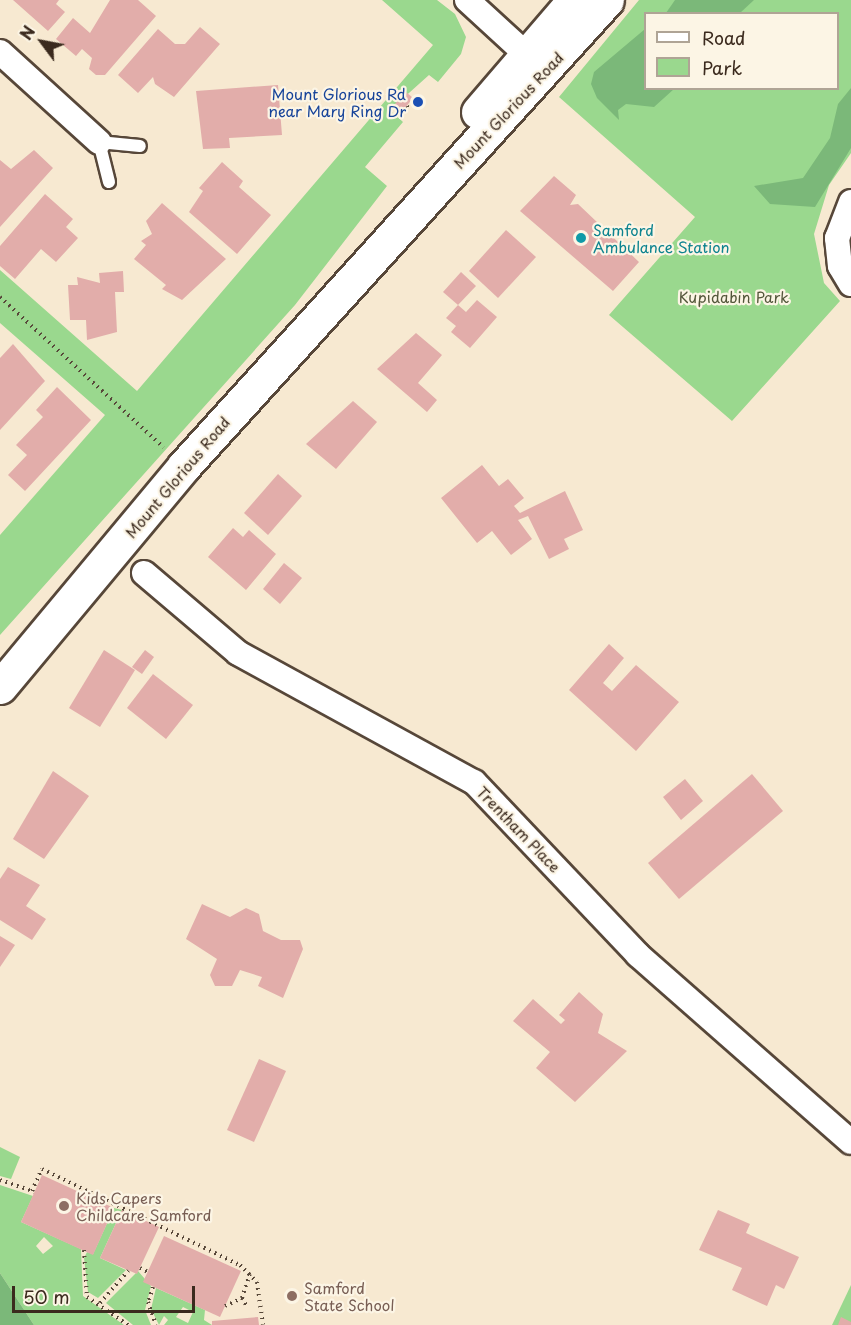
<!DOCTYPE html>
<html>
<head>
<meta charset="utf-8">
<style>
	body { margin:0 }
	#map { position:relative; width:851px; height:1325px; overflow:hidden; background:#f7e9d1; font-family:"Playpen Sans",sans-serif }
	div>[style] { position:absolute }
	.green>* { inset:0; background:#9ad88e }
	.forest>* { inset:0; background:#7bb879 }
	.building>* { inset:0; background:#e2adaa }
	.path>* { height:4px; margin-top:-2px; transform-origin:0; background:repeating-linear-gradient(90deg,#574739 0 1.5px,transparent 0 6px) }
	.roads { filter:drop-shadow(2px 0 #574739) drop-shadow(-2px 0 #574739) drop-shadow(0 2px #574739) drop-shadow(0 -2px #574739) }
	.lane>* { height:12px; margin:-6px; padding:0 6px; transform-origin:6px; border-radius:6px; background:#fff }
	.street>* { height:24px; margin:-12px; padding:0 12px; transform-origin:12px; border-radius:12px; background:#fff }
	.secondary>* { height:33px; margin:-16.5px; padding:0 16.5px; transform-origin:16.5px; border-radius:16.5px; background:#fff }
	.dots>* { width:16px; height:16px; translate:-50% -50%; box-sizing:border-box; border:3px solid #fcf5e5; border-radius:50% }
	span { translate:-50% -50%; white-space:nowrap; text-align:center; line-height:1.15; -webkit-text-stroke:4.5px #fcf5e5; paint-order:stroke }
	.transit-label { font-size:15px; color:#164399 }
	.right { translate:-100% -50%; text-align:right }
	.street-label { font-size:15px; color:#3b2a1e }
	.culture-label { font-size:15px; color:#0d838f }
	.left { translate:0 -50%; text-align:left }
	.park-label { font-size:15px; color:#53563a }
	.education-label { font-size:15px; color:#785e54 }
	.legend { position:absolute; left:644px; top:12px; width:195px; height:78px; box-sizing:border-box; background:#fcf5e5; border:2px solid #afa495; margin:0; padding:8px 10px; list-style:none; font-size:18px; color:#3b2a1e }
	.legend li { display:flex; align-items:center; gap:12px; height:30px }
	.legend b { width:30px; border:2px solid #afa495 }
	.north { position:absolute; left:12px; top:12px; width:60px; height:60px; -webkit-text-stroke:4px #fcf5e5; paint-order:stroke; rotate:302deg; font-size:16px; font-weight:700; line-height:24px; text-align:center; color:#3b2a1e }
	.north::after { content:''; display:block; margin:auto; width:21px; height:27px; background:#3b2a1e; clip-path:polygon(50% 0,100% 100%,50% 72%,0 100%) }
	.scale { position:absolute; left:12px; top:1286px; width:183px; height:27px; box-sizing:border-box; border:3px solid #3b2a1e; border-top:0; padding-left:8px; font-size:18px; line-height:21px; white-space:nowrap; color:#3b2a1e; -webkit-text-stroke:4px #fcf5e5; paint-order:stroke }
</style>
</head>
<body>
<div id="map">
	<div class="green">
		<div style="clip-path:polygon(382px 0,437px 0,455px 14px,466px 37px,461px 54px,438px 82px,429px 75px,390px 110px,403px 122px,365px 167px,387px 186px,295px 305px,0 635px,0 535px,105px 415px,0 323px,0 270px,137px 391px,433px 45px)"></div>
		<div style="clip-path:polygon(evenodd,639px 0,851px 0,851px 153px,829px 185px,814px 234px,824px 283px,840px 301px,732px 421px,609px 315px,695px 217px,559px 97px,639px 0,646px 14px,838px 14px,838px 88px,646px 88px,646px 14px)"></div>
		<div style="clip-path:polygon(0 1147px,20px 1157px,11px 1179px,0 1176px)"></div>
		<div style="clip-path:polygon(evenodd,0 1185px,33px 1196px,21px 1222px,81px 1249px,83px 1296px,124px 1325px,34px 1325px,0 1273px,0 1185px,44px 1237px,53px 1246px,43px 1254px,36px 1246px,44px 1237px)"></div>
		<div style="clip-path:polygon(114px 1208px,122px 1210px,100px 1258px,126px 1270px,98px 1298px,88px 1292px,84px 1258px,87px 1252px,93px 1254px)"></div>
		<div style="clip-path:polygon(138px 1271px,151px 1286px,145px 1310px,151px 1325px,133px 1325px,106px 1303px)"></div>
		<div style="clip-path:polygon(851px 1285px,851px 1325px,832px 1325px)"></div>
		<div style="clip-path:polygon(evenodd,156px 1288px,205px 1310px,204px 1320px,212px 1325px,164px 1325px,168px 1320px,164px 1316px,159px 1325px,151px 1309px,156px 1288px,183px 1307px,193px 1312px,188px 1323px,176px 1317px,183px 1307px)"></div>
	</div>
	<div class="forest">
		<div style="clip-path:polygon(675px 0,754px 0,740px 13px,666px 13px)"></div>
		<div style="clip-path:polygon(645px 29px,646px 88px,674px 89px,654px 107px,626px 104px,618px 110px,619px 120px,597px 98px,591px 84px,594px 72px)"></div>
		<div style="clip-path:polygon(851px 88px,851px 148px,815px 207px,770px 204px,754px 186px,803px 178px,830px 138px,838px 104px)"></div>
		<div style="clip-path:polygon(0 1273px,34px 1325px,0 1325px)"></div>
	</div>
	<div class="building">
		<div style="clip-path:polygon(13px 0,59px 0,56px 4px,65px 12px,48px 31px)"></div>
		<div style="clip-path:polygon(110px 0,138px 0,156px 16px,105px 75px,96px 75px,89px 69px,92px 58px,82px 49px,76px 56px,56px 39px,73px 18px,90px 33px)"></div>
		<div style="clip-path:polygon(200px 27px,220px 44px,174px 97px,155px 84px,153px 77px,138px 93px,118px 75px,158px 29px,175px 44px,185px 44px)"></div>
		<div style="clip-path:polygon(278px 85px,282px 135px,229px 138px,230px 148px,203px 149px,196px 91px)"></div>
		<div style="clip-path:polygon(406px 92px,413px 98px,401px 113px,393px 106px)"></div>
		<div style="clip-path:polygon(34px 150px,53px 168px,0 227px,0 160px,11px 169px)"></div>
		<div style="clip-path:polygon(222px 162px,243px 181px,239px 187px,271px 215px,237px 254px,189px 212px,203px 191px,199px 188px)"></div>
		<div style="clip-path:polygon(554px 176px,576px 195px,570px 205px,578px 204px,639px 262px,613px 291px,520px 211px)"></div>
		<div style="clip-path:polygon(45px 194px,73px 219px,66px 227px,78px 238px,56px 262px,41px 249px,15px 279px,0 266px,0 246px)"></div>
		<div style="clip-path:polygon(162px 203px,226px 259px,182px 300px,162px 289px,166px 285px,134px 259px,146px 245px,141px 241px,152px 234px,146px 221px)"></div>
		<div style="clip-path:polygon(506px 230px,536px 257px,498px 298px,469px 271px)"></div>
		<div style="clip-path:polygon(123px 271px,124px 292px,115px 292px,117px 332px,87px 340px,86px 320px,70px 320px,68px 285px,78px 285px,77px 277px,100px 283px,99px 273px)"></div>
		<div style="clip-path:polygon(461px 272px,476px 286px,458px 305px,443px 292px)"></div>
		<div style="clip-path:polygon(477px 300px,497px 317px,470px 348px,451px 332px,456px 326px,446px 318px,458px 305px,466px 312px)"></div>
		<div style="clip-path:polygon(416px 333px,442px 355px,418px 383px,437px 400px,427px 412px,377px 369px)"></div>
		<div style="clip-path:polygon(13px 344px,45px 381px,0 430px,0 358px)"></div>
		<div style="clip-path:polygon(57px 387px,91px 420px,25px 491px,8px 475px,27px 455px,16px 445px,43px 417px,36px 410px)"></div>
		<div style="clip-path:polygon(353px 401px,377px 422px,336px 469px,306px 444px)"></div>
		<div style="clip-path:polygon(482px 465px,499px 486px,508px 479px,524px 498px,514px 506px,520px 513px,565px 491px,583px 530px,564px 539px,569px 549px,549px 559px,528px 516px,518px 520px,532px 539px,511px 555px,492px 531px,477px 543px,441px 498px)"></div>
		<div style="clip-path:polygon(278px 474px,302px 496px,268px 535px,244px 513px)"></div>
		<div style="clip-path:polygon(233px 528px,243px 537px,249px 530px,276px 554px,246px 590px,208px 557px)"></div>
		<div style="clip-path:polygon(284px 563px,302px 578px,280px 604px,263px 589px)"></div>
		<div style="clip-path:polygon(609px 644px,624px 658px,603px 683px,612px 691px,636px 665px,679px 702px,636px 751px,569px 690px)"></div>
		<div style="clip-path:polygon(104px 650px,135px 670px,100px 727px,69px 708px)"></div>
		<div style="clip-path:polygon(145px 650px,154px 657px,142px 674px,132px 667px)"></div>
		<div style="clip-path:polygon(153px 674px,193px 705px,166px 739px,127px 708px)"></div>
		<div style="clip-path:polygon(53px 771px,89px 796px,44px 859px,13px 839px)"></div>
		<div style="clip-path:polygon(752px 774px,783px 811px,679px 899px,648px 863px)"></div>
		<div style="clip-path:polygon(685px 779px,703px 801px,681px 820px,663px 797px)"></div>
		<div style="clip-path:polygon(8px 867px,40px 885px,26px 906px,46px 919px,32px 940px,0 920px,0 879px)"></div>
		<div style="clip-path:polygon(202px 904px,230px 917px,246px 908px,259px 914px,263px 931px,281px 940px,300px 940px,303px 949px,283px 998px,258px 986px,262px 977px,240px 970px,232px 986px,215px 986px,210px 975px,217px 959px,186px 939px)"></div>
		<div style="clip-path:polygon(0 936px,15px 945px,0 967px)"></div>
		<div style="clip-path:polygon(579px 992px,603px 1014px,598px 1033px,627px 1051px,575px 1102px,536px 1068px,550px 1052px,513px 1021px,533px 999px,561px 1024px,565px 1020px,559px 1015px)"></div>
		<div style="clip-path:polygon(259px 1059px,286px 1071px,254px 1142px,227px 1130px)"></div>
		<div style="clip-path:polygon(42px 1175px,114px 1208px,93px 1255px,21px 1222px)"></div>
		<div style="clip-path:polygon(122px 1210px,159px 1227px,137px 1274px,100px 1258px)"></div>
		<div style="clip-path:polygon(718px 1210px,750px 1224px,746px 1233px,799px 1257px,784px 1289px,776px 1285px,767px 1306px,732px 1290px,742px 1268px,699px 1250px)"></div>
		<div style="clip-path:polygon(164px 1236px,241px 1271px,220px 1317px,143px 1282px)"></div>
		<div style="clip-path:polygon(258px 1317px,259px 1325px,212px 1325px,212px 1321px)"></div>
		<div style="clip-path:polygon(841px 1317px,851px 1322px,851px 1325px,838px 1325px)"></div>
	</div>
	<div class="path">
		<div style="left:407px;top:106px;width:4px;rotate:56deg"></div>
		<div style="left:0;top:297px;width:222px;rotate:42.6deg"></div>
		<div style="left:0;top:1180px;width:36px;rotate:19deg"></div>
		<div style="left:32px;top:1191px;width:24px;rotate:-66deg"></div>
		<div style="left:42px;top:1169px;width:220px;rotate:25.9deg"></div>
		<div style="left:240px;top:1265px;width:24px;rotate:45deg"></div>
		<div style="left:257px;top:1282px;width:43px;rotate:82.1deg"></div>
		<div style="left:84px;top:1250px;width:47px;rotate:86.3deg"></div>
		<div style="left:87px;top:1297px;width:50px;rotate:34.3deg"></div>
		<div style="left:140px;top:1268px;width:9px;rotate:27deg"></div>
		<div style="left:153px;top:1287px;width:16px;rotate:108deg"></div>
		<div style="left:148px;top:1302px;width:24px;rotate:71deg"></div>
		<div style="left:242px;top:1298px;width:8px;rotate:60deg"></div>
		<div style="left:100px;top:1303px;width:43px;rotate:-48.8deg"></div>
		<div style="left:225px;top:1306px;width:19px;rotate:-25deg"></div>
		<div style="left:242px;top:1298px;width:25px;rotate:-72deg"></div>
	</div>
	<div class="roads">
		<div class="lane">
			<div style="left:109px;top:182px;width:41px;rotate:-104deg"></div>
			<div style="left:99px;top:142px;width:41px;rotate:5.6deg"></div>
		</div>
		<div class="street">
			<div style="left:467px;top:0;width:96px;rotate:42.5deg"></div>
			<div style="left:0;top:52px;width:134px;rotate:42.3deg"></div>
			<div style="left:851px;top:202px;width:39px;rotate:111deg"></div>
			<div style="left:837px;top:238px;width:28px;rotate:84deg"></div>
			<div style="left:840px;top:266px;width:21px;rotate:59deg"></div>
			<div style="left:144px;top:573px;width:123px;rotate:40.4deg"></div>
			<div style="left:238px;top:653px;width:269px;rotate:28.7deg"></div>
			<div style="left:474px;top:782px;width:238px;rotate:46.5deg"></div>
			<div style="left:638px;top:955px;width:283px;rotate:41.3deg"></div>
		</div>
		<div class="secondary">
			<div style="left:478px;top:112px;width:148px;rotate:-49.4deg"></div>
			<div style="left:0;top:687px;width:288px;rotate:-50.2deg"></div>
			<div style="left:184px;top:466px;width:629px;rotate:-47.77deg"></div>
		</div>
	</div>
	<div class="dots">
		<div style="left:418px;top:102px;background:#1a4fb4"></div>
		<div style="left:581px;top:238px;background:#0f9aa8"></div>
		<div style="left:64px;top:1206px;background:#8d6e63"></div>
		<div style="left:292px;top:1296px;background:#8d6e63"></div>
	</div>
	<div class="transit-label">
		<span class="right" style="left:406px;top:102px">Mount Glorious Rd<br>near Mary Ring Dr</span>
	</div>
	<div class="street-label">
		<span style="left:508px;top:110px;rotate:-47deg">Mount Glorious Road</span>
		<span style="left:177px;top:477px;rotate:-50deg">Mount Glorious Road</span>
		<span style="left:519px;top:829px;rotate:46deg">Trentham Place</span>
	</div>
	<div class="culture-label">
		<span class="left" style="left:593px;top:238px">Samford<br>Ambulance Station</span>
	</div>
	<div class="park-label">
		<span style="left:734px;top:297px">Kupidabin Park</span>
	</div>
	<div class="education-label">
		<span class="left" style="left:76px;top:1206px">Kids Capers<br>Childcare Samford</span>
		<span class="left" style="left:304px;top:1296px">Samford<br>State School</span>
	</div>
	<ul class="legend">
	<li><b style="height:8px;background:#fff"></b>Road</li>
	<li><b style="height:16px;background:#9ad88e"></b>Park</li>
	</ul>
	<div class="north">N</div>
	<div class="scale">50 m</div>
</div>
</body>
</html>
